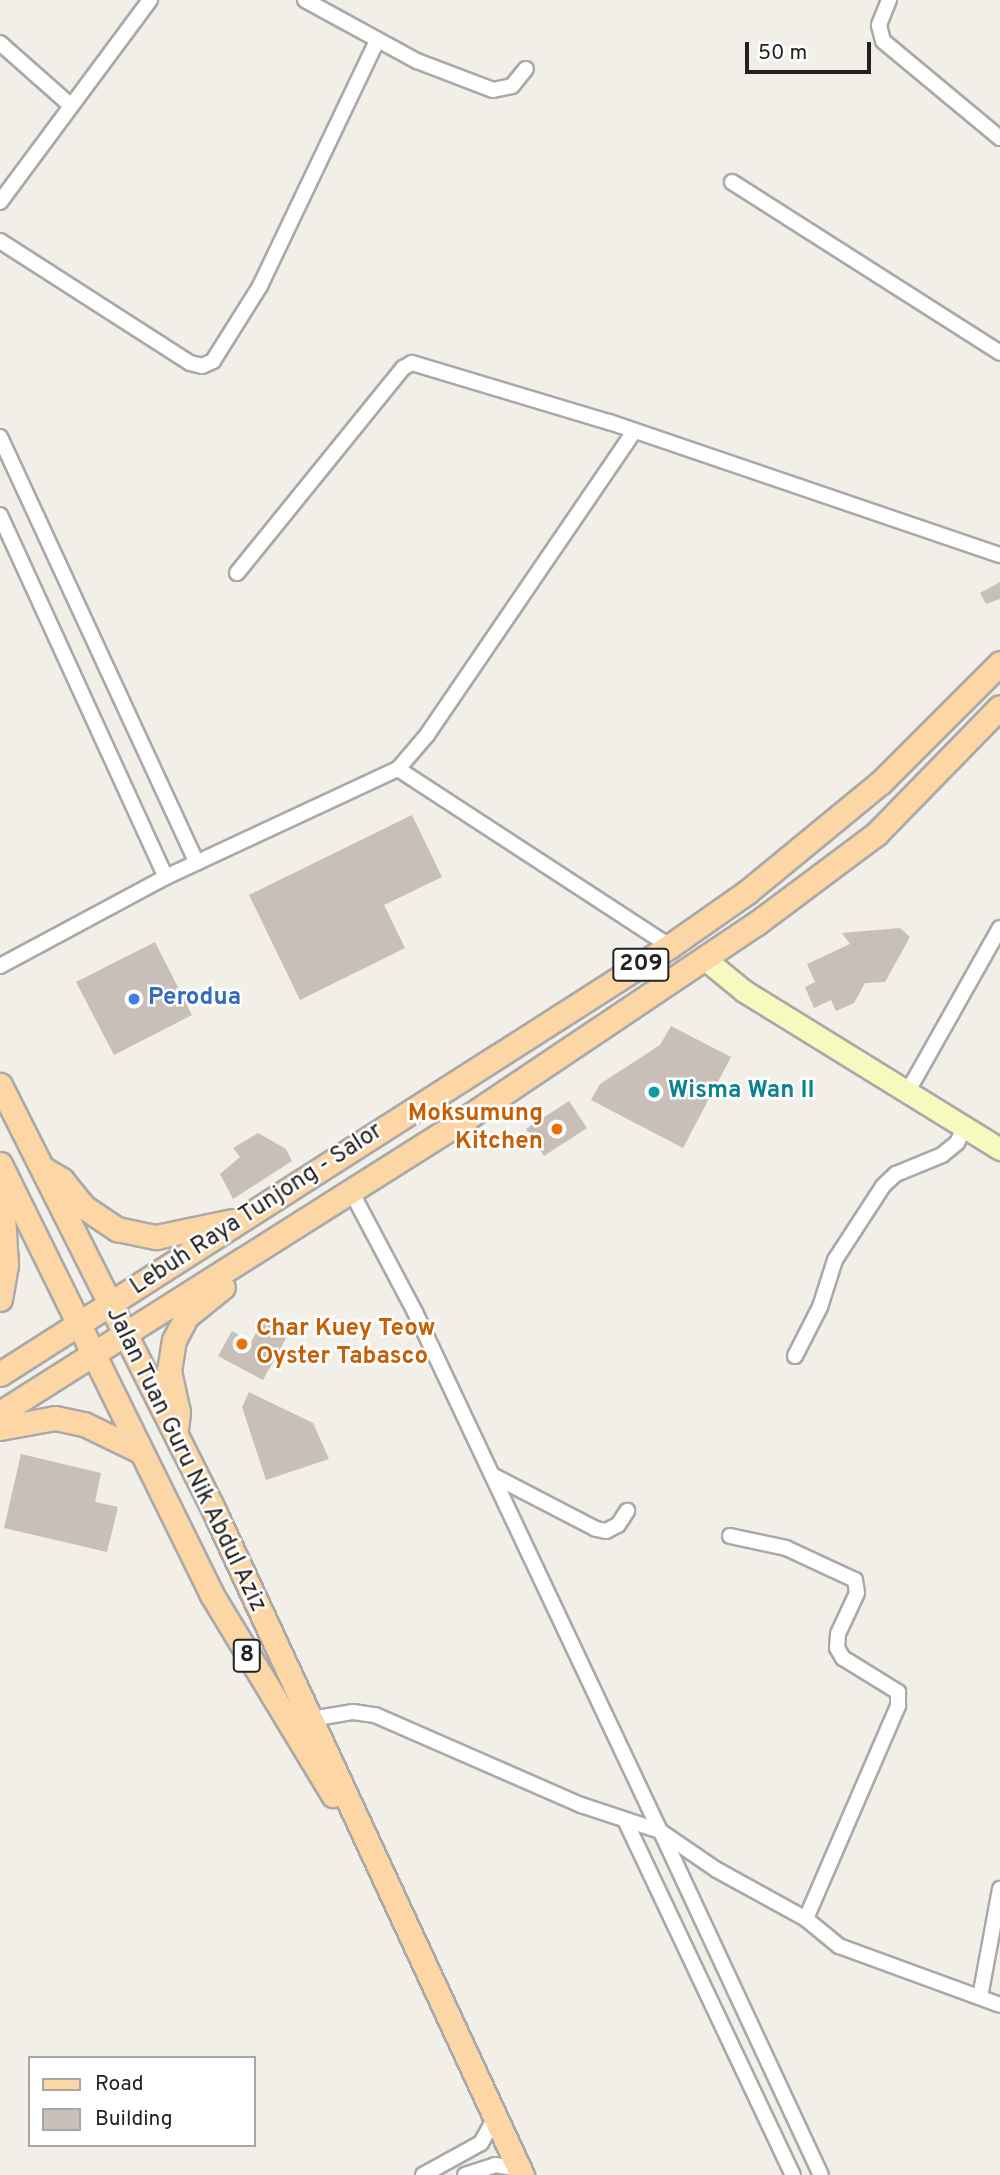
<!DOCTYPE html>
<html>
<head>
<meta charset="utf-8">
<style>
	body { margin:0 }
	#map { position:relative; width:1000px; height:2175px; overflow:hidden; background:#f2efe9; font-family:Overpass,sans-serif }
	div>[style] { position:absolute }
	.building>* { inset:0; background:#c7bfb8 }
	.roads { filter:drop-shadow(2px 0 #a9a9a9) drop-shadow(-2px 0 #a9a9a9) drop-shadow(0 2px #a9a9a9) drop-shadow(0 -2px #a9a9a9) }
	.minor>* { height:14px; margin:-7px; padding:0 7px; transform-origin:7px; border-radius:7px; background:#fff }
	.secondary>* { height:21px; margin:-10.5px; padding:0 10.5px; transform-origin:10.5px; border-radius:10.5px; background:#f7fabf }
	.primary>* { height:23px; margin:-11.5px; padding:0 11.5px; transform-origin:11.5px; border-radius:11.5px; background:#fcd6a4 }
	.dots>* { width:19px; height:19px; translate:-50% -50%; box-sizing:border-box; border:4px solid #fff; border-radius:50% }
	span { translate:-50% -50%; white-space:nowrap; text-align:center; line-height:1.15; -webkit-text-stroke:5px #fff; paint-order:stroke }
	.shield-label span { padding:2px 5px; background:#fff; border:2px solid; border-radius:5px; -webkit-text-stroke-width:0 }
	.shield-label { font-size:23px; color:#222; font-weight:700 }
	.shop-label { font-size:24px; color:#366cbe; font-weight:700 }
	.left { translate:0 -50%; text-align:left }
	.culture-label { font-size:24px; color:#0d838f; font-weight:700 }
	.food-label { font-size:24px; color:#c56008; font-weight:700 }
	.right { translate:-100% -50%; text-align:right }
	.street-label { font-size:24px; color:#222 }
	.legend { position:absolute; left:28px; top:2056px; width:228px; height:91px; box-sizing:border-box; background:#fff; border:2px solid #a7a7a7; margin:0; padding:9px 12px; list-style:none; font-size:21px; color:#222 }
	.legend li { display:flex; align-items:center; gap:14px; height:35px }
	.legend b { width:35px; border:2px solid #a7a7a7 }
	.scale { position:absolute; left:745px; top:42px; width:126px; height:32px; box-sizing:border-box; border:4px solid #222; border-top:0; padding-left:9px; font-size:21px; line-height:24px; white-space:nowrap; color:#222; -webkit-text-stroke:5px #fff; paint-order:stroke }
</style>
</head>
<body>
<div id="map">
	<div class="building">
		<div style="clip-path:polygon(1000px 582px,1000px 599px,986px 604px,980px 593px)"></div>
		<div style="clip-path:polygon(412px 815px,442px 877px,384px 905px,405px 948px,300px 1000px,249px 895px)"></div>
		<div style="clip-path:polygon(900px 928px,910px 937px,885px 982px,865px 983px,854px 1003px,836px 1011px,831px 1000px,814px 1008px,805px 987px,815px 982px,807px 964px,850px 944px,842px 933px)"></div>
		<div style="clip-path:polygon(155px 942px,192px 1015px,114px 1055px,76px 982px)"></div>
		<div style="clip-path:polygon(671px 1026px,731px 1057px,683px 1148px,591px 1100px,600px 1084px,660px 1045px)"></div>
		<div style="clip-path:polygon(569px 1101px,587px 1128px,544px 1156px,526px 1129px)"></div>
		<div style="clip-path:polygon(258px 1133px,286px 1149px,292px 1161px,233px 1199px,220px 1174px,240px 1157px,233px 1148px)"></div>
		<div style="clip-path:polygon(264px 1319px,289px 1333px,263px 1380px,218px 1356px,232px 1331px,251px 1342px)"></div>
		<div style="clip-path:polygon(249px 1392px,313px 1423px,329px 1459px,266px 1480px,242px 1407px)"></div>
		<div style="clip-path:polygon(21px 1454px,101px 1473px,95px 1502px,118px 1507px,107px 1552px,4px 1528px)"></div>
	</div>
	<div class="roads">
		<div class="minor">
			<div style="left:305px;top:0;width:128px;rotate:28.6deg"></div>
			<div style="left:417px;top:61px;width:81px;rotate:20.9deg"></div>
			<div style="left:493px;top:90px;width:19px;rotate:-12deg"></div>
			<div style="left:512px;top:86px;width:22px;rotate:-51deg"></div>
			<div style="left:889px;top:0;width:27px;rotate:112deg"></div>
			<div style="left:879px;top:25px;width:16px;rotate:76deg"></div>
			<div style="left:883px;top:41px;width:152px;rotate:39.7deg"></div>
			<div style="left:0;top:43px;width:94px;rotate:41.5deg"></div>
			<div style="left:732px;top:182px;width:318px;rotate:32.5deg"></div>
			<div style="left:0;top:202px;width:252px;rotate:-53.4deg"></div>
			<div style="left:0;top:241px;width:226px;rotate:32.7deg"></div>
			<div style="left:190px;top:363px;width:12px;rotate:14deg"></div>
			<div style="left:202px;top:366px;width:12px;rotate:-24deg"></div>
			<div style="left:213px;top:361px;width:89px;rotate:-57.9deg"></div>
			<div style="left:260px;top:286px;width:272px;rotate:-64.5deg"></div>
			<div style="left:0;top:437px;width:469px;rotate:65.2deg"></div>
			<div style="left:0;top:515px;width:398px;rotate:65.4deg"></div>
			<div style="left:237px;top:573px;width:264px;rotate:-51deg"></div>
			<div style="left:403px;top:368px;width:10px;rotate:-29deg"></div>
			<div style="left:412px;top:363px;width:206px;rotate:16.7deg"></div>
			<div style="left:609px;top:422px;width:413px;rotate:18.8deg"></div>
			<div style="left:398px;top:769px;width:325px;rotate:33.1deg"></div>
			<div style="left:0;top:966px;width:188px;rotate:-28.2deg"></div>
			<div style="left:166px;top:877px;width:256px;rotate:-25deg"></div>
			<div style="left:398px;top:769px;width:45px;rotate:-49.5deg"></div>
			<div style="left:427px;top:735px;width:368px;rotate:-55.7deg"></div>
			<div style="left:908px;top:1091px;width:187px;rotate:-60.6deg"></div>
			<div style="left:795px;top:1356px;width:55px;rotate:-63deg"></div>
			<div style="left:820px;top:1307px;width:49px;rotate:-72.3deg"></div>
			<div style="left:835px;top:1260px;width:88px;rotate:-57deg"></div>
			<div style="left:883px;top:1186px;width:18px;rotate:-43deg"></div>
			<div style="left:896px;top:1174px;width:50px;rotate:-22.4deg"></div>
			<div style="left:942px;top:1155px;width:19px;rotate:-39deg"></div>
			<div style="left:957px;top:1143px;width:17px;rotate:-65deg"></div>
			<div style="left:492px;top:1475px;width:117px;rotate:27.4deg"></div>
			<div style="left:596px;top:1529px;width:10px;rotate:11deg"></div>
			<div style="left:606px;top:1531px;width:13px;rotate:-27deg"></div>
			<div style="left:618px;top:1525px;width:17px;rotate:-57deg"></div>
			<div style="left:730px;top:1536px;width:57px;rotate:12.1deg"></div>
			<div style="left:786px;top:1548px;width:76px;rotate:24.9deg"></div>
			<div style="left:855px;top:1580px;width:13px;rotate:81deg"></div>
			<div style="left:857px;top:1593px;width:45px;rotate:114.9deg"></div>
			<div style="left:838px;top:1634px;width:14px;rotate:94deg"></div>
			<div style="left:837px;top:1648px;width:12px;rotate:59deg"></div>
			<div style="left:843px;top:1658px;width:65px;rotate:31.7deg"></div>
			<div style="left:898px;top:1692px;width:14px;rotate:90deg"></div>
			<div style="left:898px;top:1706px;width:232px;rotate:113.4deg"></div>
			<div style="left:311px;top:1719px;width:43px;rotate:-9.5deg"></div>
			<div style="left:353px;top:1712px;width:22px;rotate:8deg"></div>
			<div style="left:375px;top:1715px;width:225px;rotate:23.6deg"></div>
			<div style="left:581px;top:1805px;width:83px;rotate:18.2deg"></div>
			<div style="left:660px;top:1831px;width:574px;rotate:-115.27deg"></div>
			<div style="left:415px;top:1312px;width:137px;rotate:-117.9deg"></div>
			<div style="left:625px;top:1820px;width:393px;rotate:64.7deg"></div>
			<div style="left:660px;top:1831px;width:69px;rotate:34.4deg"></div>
			<div style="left:717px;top:1870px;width:102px;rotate:28.8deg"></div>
			<div style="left:806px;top:1919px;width:43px;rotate:39.3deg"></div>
			<div style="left:839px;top:1946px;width:171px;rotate:20.1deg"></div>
			<div style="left:661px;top:1832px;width:378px;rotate:65deg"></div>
			<div style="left:980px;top:1997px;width:110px;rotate:-79.5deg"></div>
			<div style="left:423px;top:2175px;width:66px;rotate:-28.9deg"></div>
			<div style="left:481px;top:2143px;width:29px;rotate:-61deg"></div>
			<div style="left:465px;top:2175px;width:32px;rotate:-18deg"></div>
			<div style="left:495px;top:2165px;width:24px;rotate:9deg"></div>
		</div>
		<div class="secondary">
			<div style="left:705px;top:959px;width:50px;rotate:39.4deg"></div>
			<div style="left:744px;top:991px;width:301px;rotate:31.7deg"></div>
		</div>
		<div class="primary">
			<div style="left:0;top:1085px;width:479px;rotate:63.3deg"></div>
			<div style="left:215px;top:1513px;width:730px;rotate:65.12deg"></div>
			<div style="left:0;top:1164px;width:480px;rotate:63.8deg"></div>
			<div style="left:212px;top:1595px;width:234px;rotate:58.8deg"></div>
			<div style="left:44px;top:1169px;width:21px;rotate:31deg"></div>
			<div style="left:62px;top:1180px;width:35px;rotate:51deg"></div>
			<div style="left:84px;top:1207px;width:40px;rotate:34deg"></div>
			<div style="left:117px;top:1229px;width:40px;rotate:12deg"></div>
			<div style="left:156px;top:1237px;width:78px;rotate:-11.9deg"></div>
			<div style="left:0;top:1299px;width:35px;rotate:-80deg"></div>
			<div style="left:6px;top:1265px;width:51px;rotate:-93.4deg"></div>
			<div style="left:3px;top:1214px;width:37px;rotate:-85deg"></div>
			<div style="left:0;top:1374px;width:795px;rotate:-32.57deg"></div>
			<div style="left:670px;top:946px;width:94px;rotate:-35deg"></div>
			<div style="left:747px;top:892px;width:173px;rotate:-39.4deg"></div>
			<div style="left:881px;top:782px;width:168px;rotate:-45deg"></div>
			<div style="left:0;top:1413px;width:557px;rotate:-32.32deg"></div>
			<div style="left:471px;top:1115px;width:344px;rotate:-33.9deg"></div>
			<div style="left:757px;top:923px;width:149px;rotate:-36.8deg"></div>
			<div style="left:876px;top:834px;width:177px;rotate:-45.7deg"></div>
			<div style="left:0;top:1428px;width:56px;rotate:-10.3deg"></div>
			<div style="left:55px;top:1418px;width:30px;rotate:12deg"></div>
			<div style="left:84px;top:1424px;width:60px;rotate:25.7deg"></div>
			<div style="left:176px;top:1429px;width:17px;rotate:-83deg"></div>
			<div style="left:178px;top:1412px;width:42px;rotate:-102.4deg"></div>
			<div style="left:169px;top:1371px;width:31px;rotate:-81deg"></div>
			<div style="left:174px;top:1340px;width:27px;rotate:-62deg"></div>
			<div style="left:187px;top:1316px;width:46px;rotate:-38.9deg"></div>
		</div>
	</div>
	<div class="dots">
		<div style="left:134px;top:999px;background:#3f7fe0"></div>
		<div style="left:654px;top:1092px;background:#0f9aa8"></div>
		<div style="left:557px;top:1129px;background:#e8710a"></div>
		<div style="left:242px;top:1344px;background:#e8710a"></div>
	</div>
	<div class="shield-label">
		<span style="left:641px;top:965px">209</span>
		<span style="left:247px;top:1656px">8</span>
	</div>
	<div class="shop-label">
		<span class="left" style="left:148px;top:999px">Perodua</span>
	</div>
	<div class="culture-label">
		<span class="left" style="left:668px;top:1092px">Wisma Wan II</span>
	</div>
	<div class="food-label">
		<span class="right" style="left:543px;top:1129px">Moksumung<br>Kitchen</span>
		<span class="left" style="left:256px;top:1344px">Char Kuey Teow<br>Oyster Tabasco</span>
	</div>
	<div class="street-label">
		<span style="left:257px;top:1210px;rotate:-33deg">Lebuh Raya Tunjong - Salor</span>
		<span style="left:185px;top:1460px;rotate:64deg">Jalan Tuan Guru Nik Abdul Aziz</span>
	</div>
	<ul class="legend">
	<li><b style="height:9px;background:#fcd6a4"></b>Road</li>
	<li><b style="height:19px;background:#c7bfb8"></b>Building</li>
	</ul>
	<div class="scale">50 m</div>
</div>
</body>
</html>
